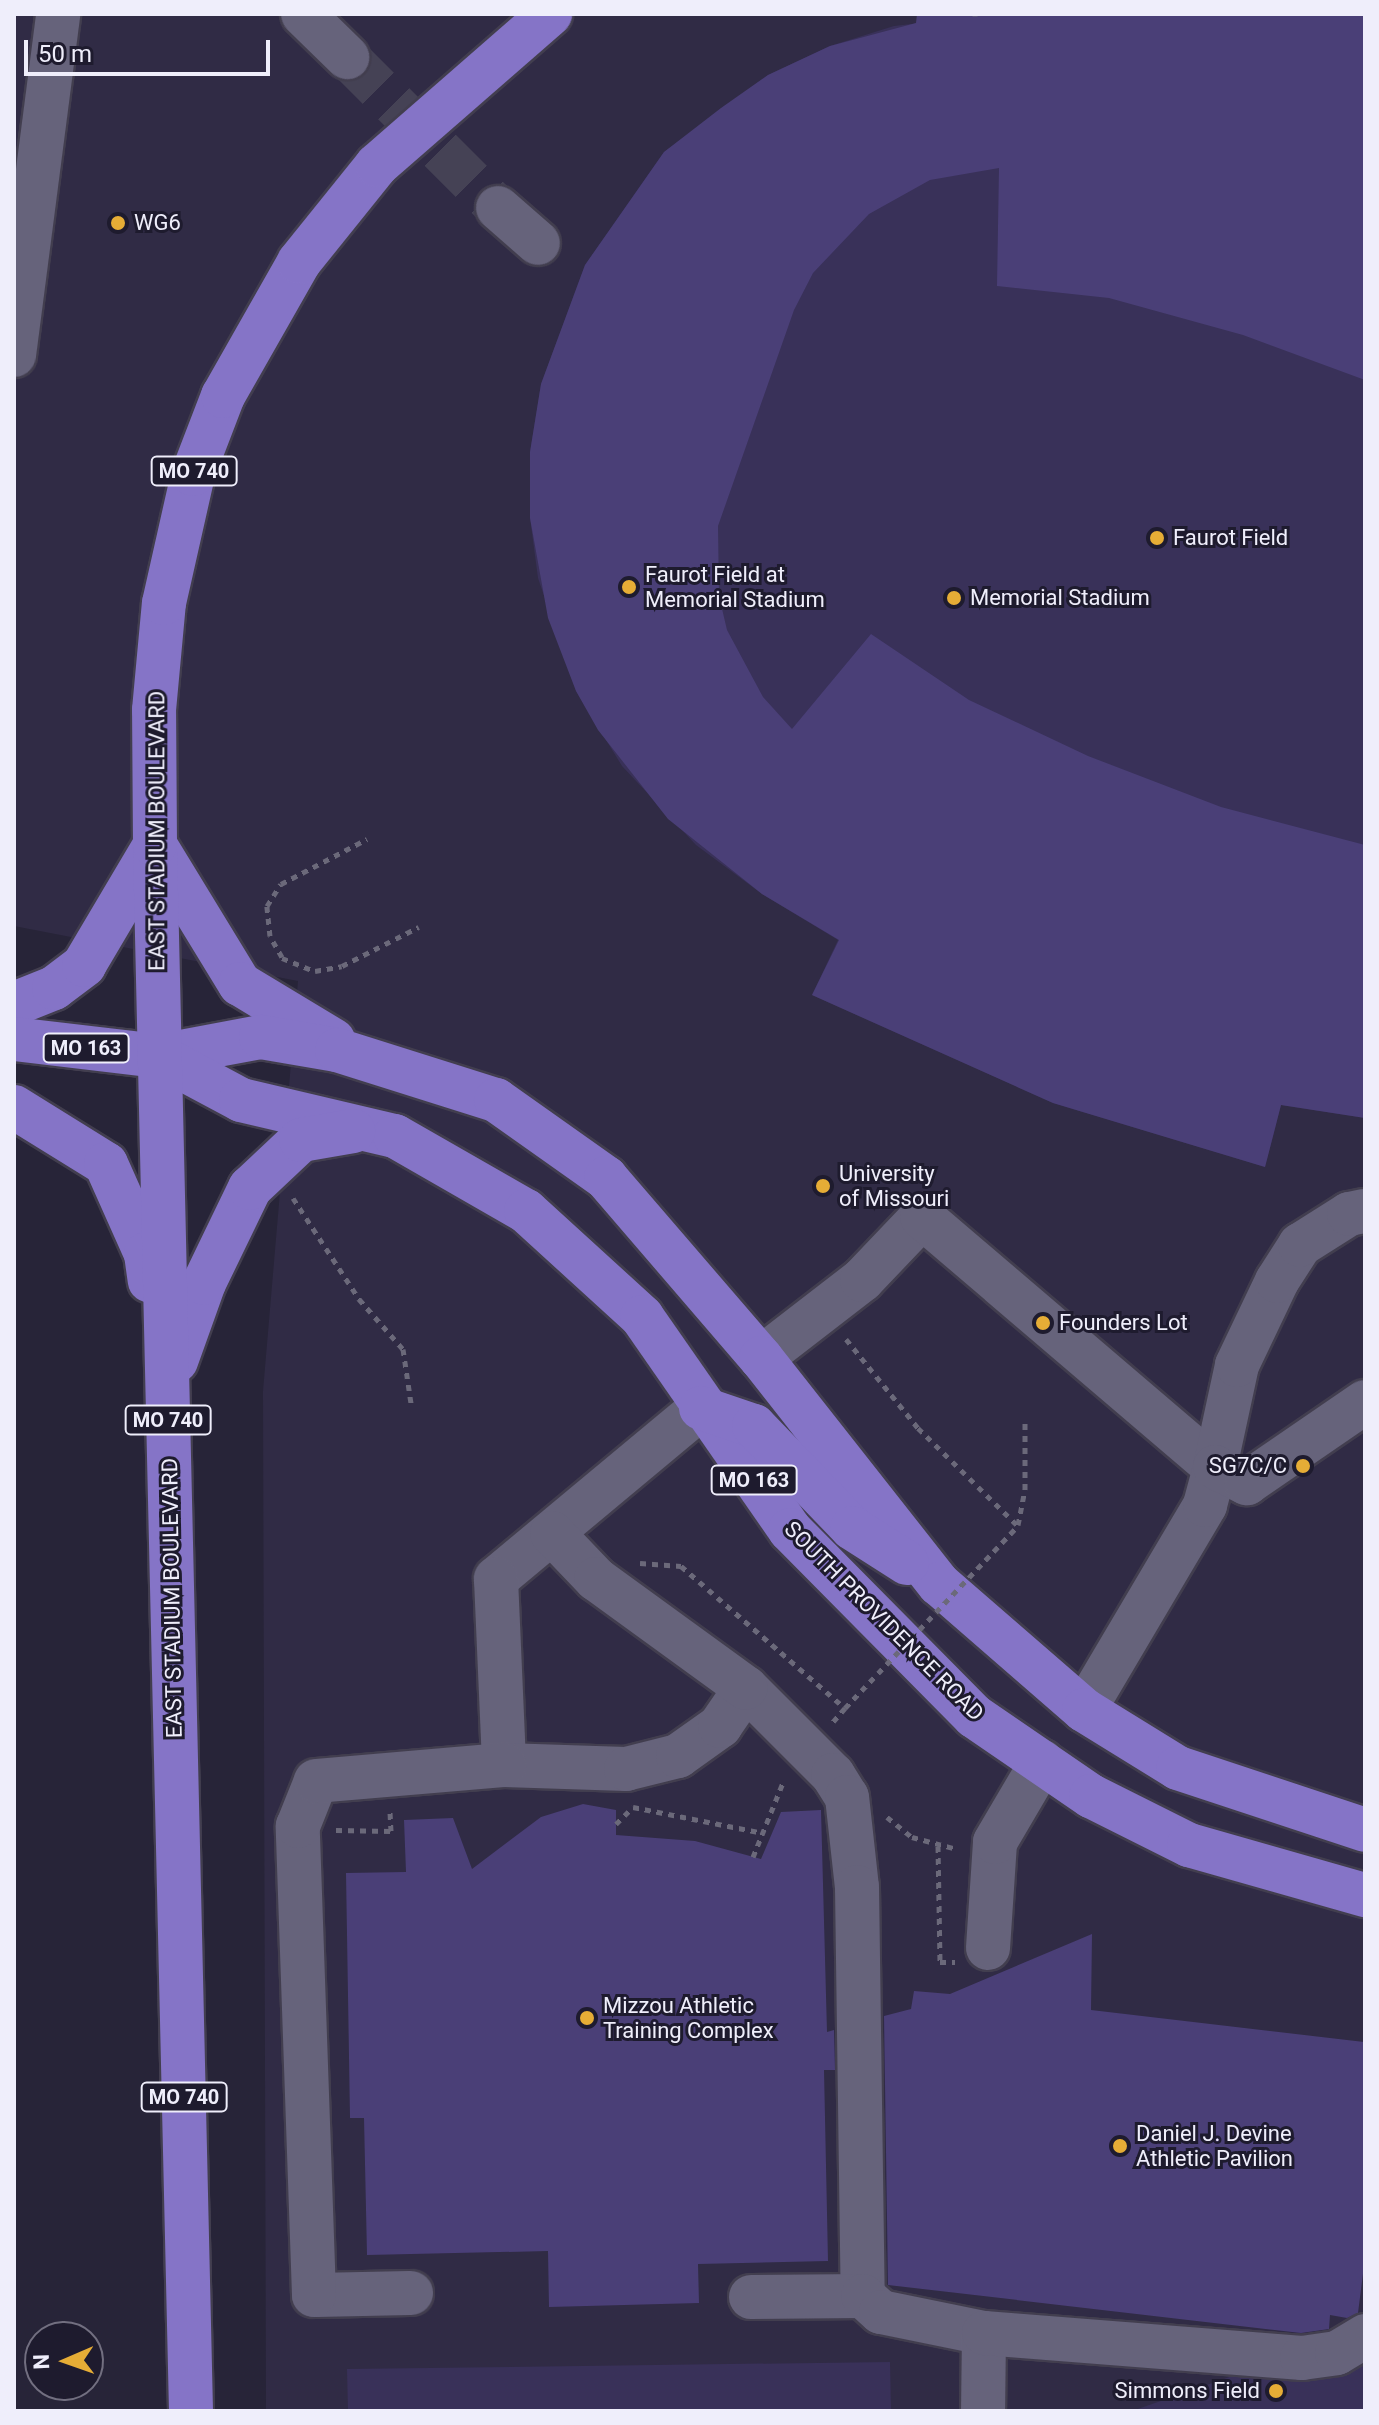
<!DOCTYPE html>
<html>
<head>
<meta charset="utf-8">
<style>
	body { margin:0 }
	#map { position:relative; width:1379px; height:2425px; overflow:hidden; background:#272438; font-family:Roboto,sans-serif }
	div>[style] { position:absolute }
	.built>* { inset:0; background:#302b45 }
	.green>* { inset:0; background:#393159 }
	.building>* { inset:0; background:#4a3f77 }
	.minor-tunnel>* { height:44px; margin-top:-22px; transform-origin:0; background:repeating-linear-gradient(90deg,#454255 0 44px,transparent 0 66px) }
	.path>* { height:5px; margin-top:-2.5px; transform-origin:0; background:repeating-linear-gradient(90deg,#6b697a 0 6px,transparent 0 12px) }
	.roads { filter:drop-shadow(2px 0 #423e4f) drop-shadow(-2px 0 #423e4f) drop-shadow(0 2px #423e4f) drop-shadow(0 -2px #423e4f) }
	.minor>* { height:44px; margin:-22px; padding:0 22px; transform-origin:22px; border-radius:22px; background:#66637b }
	.major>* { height:44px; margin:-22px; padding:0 22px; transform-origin:22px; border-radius:22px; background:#8574c7 }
	.path-bridge>* { height:5px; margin-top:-2.5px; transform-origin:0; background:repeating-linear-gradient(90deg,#6b697a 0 6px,transparent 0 12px) }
	.dots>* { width:22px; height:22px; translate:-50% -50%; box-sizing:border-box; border:4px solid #1e1b2e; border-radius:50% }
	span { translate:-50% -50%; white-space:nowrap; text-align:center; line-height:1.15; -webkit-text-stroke:6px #1e1b2e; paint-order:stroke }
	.shield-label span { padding:2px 6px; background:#1e1b2e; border:2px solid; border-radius:6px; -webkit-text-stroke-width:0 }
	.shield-label { font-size:20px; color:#efeefb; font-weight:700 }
	.poi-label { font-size:22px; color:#efeefb }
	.left { translate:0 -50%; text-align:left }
	.right { translate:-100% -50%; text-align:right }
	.street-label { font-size:22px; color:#efeefb }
	.frame { position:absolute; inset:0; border:16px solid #efeefb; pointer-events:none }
	.north { position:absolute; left:24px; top:2321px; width:80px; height:80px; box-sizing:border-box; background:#1e1b2e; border:2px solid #726f80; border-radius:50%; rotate:268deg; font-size:22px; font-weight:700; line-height:32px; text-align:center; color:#efeefb }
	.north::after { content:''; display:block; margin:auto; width:28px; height:36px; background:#e6ad36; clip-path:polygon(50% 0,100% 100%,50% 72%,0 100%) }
	.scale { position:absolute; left:24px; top:40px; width:246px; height:36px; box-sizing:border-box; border:4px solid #efeefb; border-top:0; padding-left:10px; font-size:24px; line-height:28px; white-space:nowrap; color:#efeefb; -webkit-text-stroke:6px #1e1b2e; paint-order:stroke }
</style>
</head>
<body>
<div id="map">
	<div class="built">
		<div style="clip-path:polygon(14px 14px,1365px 14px,1365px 2411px,266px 2411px,263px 1391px,298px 981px,14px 926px)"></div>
	</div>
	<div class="green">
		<div style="clip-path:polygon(996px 14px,1365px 89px,1365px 1118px,1281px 1105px,1265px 1167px,1053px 1103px,812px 995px,838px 940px,762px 894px,696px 845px,622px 766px,576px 691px,538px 578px,530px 518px,530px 452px,541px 384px,585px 265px,664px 152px,768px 75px,830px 46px,894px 26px)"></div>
		<div style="clip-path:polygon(890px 2362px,891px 2411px,348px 2411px,347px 2369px)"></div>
		<div style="clip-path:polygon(1365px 2364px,1365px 2411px,1132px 2411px,1244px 2372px)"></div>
	</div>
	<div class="building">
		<div style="clip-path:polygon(917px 14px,1365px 14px,1365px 380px,1243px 335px,1109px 298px,997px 286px,999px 168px,930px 180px,869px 214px,813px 273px,794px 310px,718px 526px,719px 596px,727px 630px,763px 697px,792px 729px,871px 634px,969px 700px,1088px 756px,1221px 807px,1365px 845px,1365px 1118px,1281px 1105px,1265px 1167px,1053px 1103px,812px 995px,839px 940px,762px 894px,668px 819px,598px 730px,576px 691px,548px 618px,530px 518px,530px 452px,541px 384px,585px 265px,664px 152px,721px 108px,768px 75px,830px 46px,916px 23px)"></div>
		<div style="clip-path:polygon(583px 1804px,616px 1810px,616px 1835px,695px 1841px,761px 1859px,781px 1812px,821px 1810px,827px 2032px,834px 2030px,835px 2070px,824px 2070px,828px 2261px,698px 2264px,699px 2303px,549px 2307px,548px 2251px,367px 2255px,364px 2118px,350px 2118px,346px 1873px,406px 1872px,404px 1820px,453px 1818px,472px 1869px,541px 1817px)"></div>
		<div style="clip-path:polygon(1092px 1934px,1091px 2010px,1364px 2042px,1365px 2258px,1358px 2313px,1347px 2318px,1330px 2315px,1329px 2329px,1301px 2333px,888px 2285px,884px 2016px,911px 2009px,914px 1991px,950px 1994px)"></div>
	</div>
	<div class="minor-tunnel">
		<div style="left:347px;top:57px;width:214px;rotate:45deg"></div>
	</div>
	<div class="path">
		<div style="left:975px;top:14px;width:2px;rotate:90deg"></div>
		<div style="left:282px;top:957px;width:24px;rotate:-120deg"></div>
		<div style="left:270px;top:936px;width:30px;rotate:-96deg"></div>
		<div style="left:267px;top:906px;width:26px;rotate:-58deg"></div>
		<div style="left:281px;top:884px;width:97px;rotate:-27.6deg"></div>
		<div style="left:282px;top:958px;width:35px;rotate:22deg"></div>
		<div style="left:315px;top:971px;width:27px;rotate:-10deg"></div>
		<div style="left:342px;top:966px;width:86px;rotate:-26.9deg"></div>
		<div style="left:293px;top:1198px;width:121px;rotate:56.8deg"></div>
		<div style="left:359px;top:1299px;width:67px;rotate:48.7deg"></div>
		<div style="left:403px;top:1349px;width:55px;rotate:81.6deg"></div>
		<div style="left:846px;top:1339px;width:114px;rotate:51deg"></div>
		<div style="left:918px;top:1428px;width:140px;rotate:44.4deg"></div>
		<div style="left:1018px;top:1525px;width:36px;rotate:-79deg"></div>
		<div style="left:1025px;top:1490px;width:70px;rotate:-90deg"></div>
		<div style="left:640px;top:1563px;width:41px;rotate:4.2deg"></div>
		<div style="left:681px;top:1566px;width:217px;rotate:40.9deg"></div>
		<div style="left:845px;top:1708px;width:20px;rotate:131deg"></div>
		<div style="left:887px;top:1817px;width:32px;rotate:39deg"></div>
		<div style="left:912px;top:1837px;width:47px;rotate:14.9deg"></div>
		<div style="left:616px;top:1824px;width:24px;rotate:-45deg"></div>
		<div style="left:633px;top:1807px;width:133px;rotate:11.3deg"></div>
		<div style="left:336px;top:1830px;width:55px;rotate:1deg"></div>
		<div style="left:391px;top:1831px;width:19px;rotate:-93deg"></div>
		<div style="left:938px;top:1846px;width:116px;rotate:89deg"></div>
		<div style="left:940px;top:1962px;width:15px"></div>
		<div style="left:753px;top:1857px;width:83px;rotate:-68.1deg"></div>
	</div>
	<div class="roads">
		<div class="minor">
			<div style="left:303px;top:14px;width:62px;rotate:44.3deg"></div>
			<div style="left:498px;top:208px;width:53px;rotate:41.2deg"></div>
			<div style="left:14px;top:355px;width:344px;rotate:-82.6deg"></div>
			<div style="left:761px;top:1358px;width:128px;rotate:-37.7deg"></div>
			<div style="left:862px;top:1280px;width:87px;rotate:-46.4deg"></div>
			<div style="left:922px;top:1217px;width:385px;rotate:40.5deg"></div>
			<div style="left:1215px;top:1467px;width:104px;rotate:-77.8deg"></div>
			<div style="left:1237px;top:1365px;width:93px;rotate:-64.5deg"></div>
			<div style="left:1277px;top:1281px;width:43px;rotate:-57.4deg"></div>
			<div style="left:1300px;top:1245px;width:58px;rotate:-32.3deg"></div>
			<div style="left:1349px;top:1214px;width:16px;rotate:-11deg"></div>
			<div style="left:701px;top:1408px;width:267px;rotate:140.2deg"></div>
			<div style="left:496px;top:1579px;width:186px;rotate:87.5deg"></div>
			<div style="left:504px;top:1765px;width:122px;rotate:1.9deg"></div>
			<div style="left:626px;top:1769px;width:54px;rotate:-14deg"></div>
			<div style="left:678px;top:1756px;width:52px;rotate:-35.5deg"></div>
			<div style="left:720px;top:1726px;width:46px;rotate:-55.6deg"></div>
			<div style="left:746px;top:1688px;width:123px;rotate:45deg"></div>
			<div style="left:833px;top:1775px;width:26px;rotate:58deg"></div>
			<div style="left:847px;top:1797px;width:91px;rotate:83.7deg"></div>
			<div style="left:857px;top:1887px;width:409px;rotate:89.2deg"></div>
			<div style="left:863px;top:2296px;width:112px;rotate:179.5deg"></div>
			<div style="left:552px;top:1533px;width:64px;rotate:46.3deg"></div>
			<div style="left:596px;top:1579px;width:185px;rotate:36deg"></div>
			<div style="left:1084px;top:1710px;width:238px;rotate:-59.4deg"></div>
			<div style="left:1205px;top:1505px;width:39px;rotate:-75deg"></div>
			<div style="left:1215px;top:1467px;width:36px;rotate:27deg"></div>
			<div style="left:1247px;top:1483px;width:143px;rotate:-34.5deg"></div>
			<div style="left:988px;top:1948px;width:106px;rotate:-86.2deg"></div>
			<div style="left:995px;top:1842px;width:93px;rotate:-59.6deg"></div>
			<div style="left:411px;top:2293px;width:97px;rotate:178.8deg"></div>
			<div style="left:314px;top:2295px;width:469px;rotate:-92deg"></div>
			<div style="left:298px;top:1826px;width:48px;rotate:-68.2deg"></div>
			<div style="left:316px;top:1781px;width:189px;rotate:-4.9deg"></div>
			<div style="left:863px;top:2296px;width:24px;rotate:42deg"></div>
			<div style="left:881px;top:2312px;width:105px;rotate:11.5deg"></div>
			<div style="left:984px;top:2333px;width:78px;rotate:90.7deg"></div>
			<div style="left:984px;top:2333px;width:319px;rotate:4.5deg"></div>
			<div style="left:1302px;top:2358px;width:35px;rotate:-8deg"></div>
			<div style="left:1337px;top:2353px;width:33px;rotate:-31deg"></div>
		</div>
		<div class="major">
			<div style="left:14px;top:1004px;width:43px;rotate:-21.8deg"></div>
			<div style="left:54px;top:988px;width:38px;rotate:-37deg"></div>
			<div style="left:84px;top:965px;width:139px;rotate:-59.4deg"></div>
			<div style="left:155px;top:845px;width:163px;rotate:58.6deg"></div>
			<div style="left:240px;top:984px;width:109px;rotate:31.1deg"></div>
			<div style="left:14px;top:1039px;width:146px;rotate:6.7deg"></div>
			<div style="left:159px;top:1056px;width:104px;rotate:-10.6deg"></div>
			<div style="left:261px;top:1037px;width:77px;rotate:9.7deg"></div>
			<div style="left:337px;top:1050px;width:167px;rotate:17.5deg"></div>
			<div style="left:496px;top:1100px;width:135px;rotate:35.3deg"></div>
			<div style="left:606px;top:1178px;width:238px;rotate:49.3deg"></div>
			<div style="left:761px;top:1358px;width:288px;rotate:51.8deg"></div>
			<div style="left:939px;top:1584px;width:192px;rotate:41deg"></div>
			<div style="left:1084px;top:1710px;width:110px;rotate:31.7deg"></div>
			<div style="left:1178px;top:1768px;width:197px;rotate:18.3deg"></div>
			<div style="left:159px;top:1056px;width:93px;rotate:28.2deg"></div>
			<div style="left:241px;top:1100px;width:158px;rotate:13.2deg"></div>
			<div style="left:395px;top:1136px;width:151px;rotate:29.8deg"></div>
			<div style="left:526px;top:1211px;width:157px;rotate:42.4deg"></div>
			<div style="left:642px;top:1317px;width:259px;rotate:55.2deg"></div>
			<div style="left:790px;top:1530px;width:262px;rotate:45.3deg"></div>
			<div style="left:974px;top:1716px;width:142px;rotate:34.4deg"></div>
			<div style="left:1091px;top:1796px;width:110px;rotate:26.6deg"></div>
			<div style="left:1189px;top:1845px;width:183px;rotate:15.9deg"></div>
			<div style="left:14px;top:1107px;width:108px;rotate:31.8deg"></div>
			<div style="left:106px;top:1164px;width:98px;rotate:66deg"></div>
			<div style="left:146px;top:1254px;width:27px;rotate:82deg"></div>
			<div style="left:176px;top:1361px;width:83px;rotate:-70.3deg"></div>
			<div style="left:204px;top:1283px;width:106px;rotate:-64.2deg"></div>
			<div style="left:250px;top:1188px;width:70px;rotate:-43.3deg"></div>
			<div style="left:301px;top:1140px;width:53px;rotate:-9.8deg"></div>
			<div style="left:701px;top:1408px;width:56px;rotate:18.8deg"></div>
			<div style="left:754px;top:1426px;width:141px;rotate:46.1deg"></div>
			<div style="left:852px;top:1528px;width:65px;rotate:32.5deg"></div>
			<div style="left:191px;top:2411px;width:1566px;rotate:-91.32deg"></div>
			<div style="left:155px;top:845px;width:135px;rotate:-90.4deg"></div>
			<div style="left:154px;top:710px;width:107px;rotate:-84.7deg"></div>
			<div style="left:164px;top:603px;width:132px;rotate:-77.3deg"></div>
			<div style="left:193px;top:474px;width:84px;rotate:-69deg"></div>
			<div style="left:223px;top:396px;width:154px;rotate:-60.4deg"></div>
			<div style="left:299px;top:262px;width:124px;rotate:-51.2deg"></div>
			<div style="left:377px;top:165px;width:230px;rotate:-41.1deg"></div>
		</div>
	</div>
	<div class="path-bridge">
		<div style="left:845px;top:1708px;width:251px;rotate:-46.5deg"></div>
	</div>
	<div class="dots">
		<div style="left:118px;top:223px;background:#e6ad36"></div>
		<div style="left:1157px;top:538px;background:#e6ad36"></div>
		<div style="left:629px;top:587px;background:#e6ad36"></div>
		<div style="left:954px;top:598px;background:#e6ad36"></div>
		<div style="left:823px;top:1186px;background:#e6ad36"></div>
		<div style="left:1043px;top:1323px;background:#e6ad36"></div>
		<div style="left:1303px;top:1466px;background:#e6ad36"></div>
		<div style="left:587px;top:2018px;background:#e6ad36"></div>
		<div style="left:1120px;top:2146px;background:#e6ad36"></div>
		<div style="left:1276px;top:2391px;background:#e6ad36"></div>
	</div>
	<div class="shield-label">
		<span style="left:194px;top:471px">MO 740</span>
		<span style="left:86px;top:1048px">MO 163</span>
		<span style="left:168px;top:1420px">MO 740</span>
		<span style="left:754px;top:1480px">MO 163</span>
		<span style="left:184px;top:2097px">MO 740</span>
	</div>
	<div class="poi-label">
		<span class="left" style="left:134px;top:223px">WG6</span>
		<span class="left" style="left:1173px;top:538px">Faurot Field</span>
		<span class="left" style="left:645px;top:587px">Faurot Field at<br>Memorial Stadium</span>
		<span class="left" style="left:970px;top:598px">Memorial Stadium</span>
		<span class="left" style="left:839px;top:1186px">University<br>of Missouri</span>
		<span class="left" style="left:1059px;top:1323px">Founders Lot</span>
		<span class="right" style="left:1287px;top:1466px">SG7C/C</span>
		<span class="left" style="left:603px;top:2018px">Mizzou Athletic<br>Training Complex</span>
		<span class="left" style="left:1136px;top:2146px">Daniel J. Devine<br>Athletic Pavilion</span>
		<span class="right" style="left:1260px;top:2391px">Simmons Field</span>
	</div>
	<div class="street-label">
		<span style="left:157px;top:831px;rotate:-90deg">EAST STADIUM BOULEVARD</span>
		<span style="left:172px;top:1598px;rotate:-91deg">EAST STADIUM BOULEVARD</span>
		<span style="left:884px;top:1621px;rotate:45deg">SOUTH PROVIDENCE ROAD</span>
	</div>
	<div class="frame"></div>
	<div class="north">N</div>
	<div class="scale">50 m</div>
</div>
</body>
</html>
